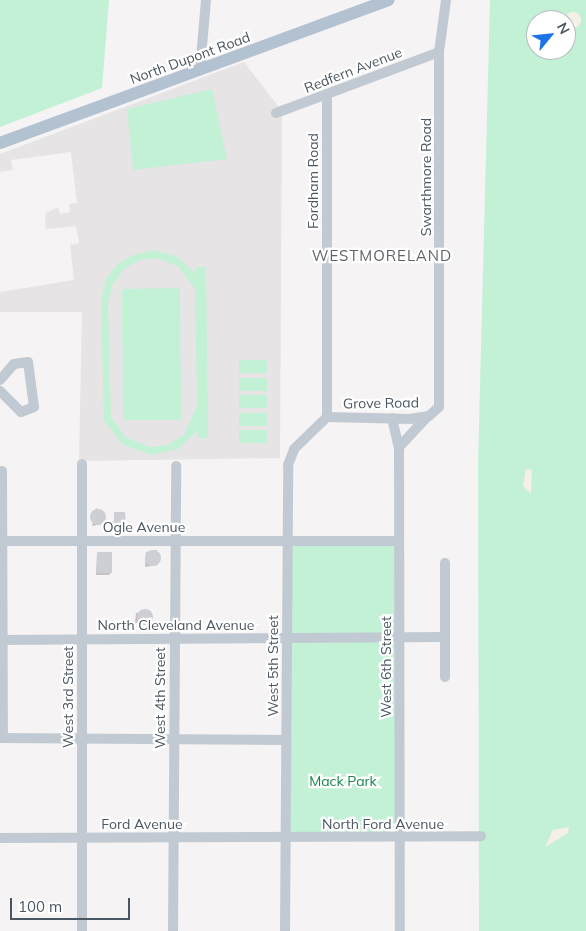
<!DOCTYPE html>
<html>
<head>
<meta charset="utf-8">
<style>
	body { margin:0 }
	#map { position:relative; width:586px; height:931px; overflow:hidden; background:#f5f3f3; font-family:Mulish,sans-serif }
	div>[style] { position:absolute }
	.education>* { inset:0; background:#e6e4e5 }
	.green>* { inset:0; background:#c3f1d5 }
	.sand>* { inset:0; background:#f5f0e5 }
	.round { border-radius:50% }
	.shadow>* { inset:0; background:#0003 }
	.building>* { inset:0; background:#cdcfd5 }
	.minor>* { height:10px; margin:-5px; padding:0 5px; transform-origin:5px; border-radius:5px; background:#c1cad2 }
	.major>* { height:12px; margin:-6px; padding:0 6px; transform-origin:6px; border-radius:6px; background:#b3c2d1 }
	span { translate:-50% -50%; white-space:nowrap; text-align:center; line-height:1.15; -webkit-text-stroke:4.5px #fff; paint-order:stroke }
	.street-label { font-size:14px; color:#4a5661 }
	.park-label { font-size:14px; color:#17864f }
	.neighbourhood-label { font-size:15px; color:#5f6368; letter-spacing:1px }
	.north { position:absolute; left:526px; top:10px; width:50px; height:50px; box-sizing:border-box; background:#fff; border:1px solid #b7bbc0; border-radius:50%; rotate:62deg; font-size:14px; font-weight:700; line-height:20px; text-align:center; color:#4a5661 }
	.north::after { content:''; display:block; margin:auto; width:18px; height:22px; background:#1a73e8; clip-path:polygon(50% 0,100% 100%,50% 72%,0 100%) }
	.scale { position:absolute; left:10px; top:898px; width:120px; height:22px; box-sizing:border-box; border:2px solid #4a5661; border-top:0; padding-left:6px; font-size:15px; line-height:18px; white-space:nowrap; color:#4a5661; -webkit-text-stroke:4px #fff; paint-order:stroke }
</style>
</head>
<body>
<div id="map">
	<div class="education">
		<div style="clip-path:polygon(244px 62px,282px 111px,280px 458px,79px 461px,82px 312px,0 312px,0 292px,74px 280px,70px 245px,79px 243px,76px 226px,46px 229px,45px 222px,46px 213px,58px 207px,60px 214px,70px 212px,69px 204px,77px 203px,71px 152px,11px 160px,13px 170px,0 172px,0 154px)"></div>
	</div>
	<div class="green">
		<div style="clip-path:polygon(0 0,109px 0,102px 88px,0 127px)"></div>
		<div style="clip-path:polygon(evenodd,490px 0,586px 0,586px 931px,479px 931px,478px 464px,490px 0,536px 20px,566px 20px,566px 50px,536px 50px,536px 20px)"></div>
		<div style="clip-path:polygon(212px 89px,227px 159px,133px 170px,127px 109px)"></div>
		<div style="clip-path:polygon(evenodd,153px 250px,176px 256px,196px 274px,196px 267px,206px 267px,208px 438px,197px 438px,197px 431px,178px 449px,152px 455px,123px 445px,104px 421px,101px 302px,106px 279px,116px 266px,130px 256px,153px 250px,157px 258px,179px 267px,195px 289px,197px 405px,184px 435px,167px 445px,150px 447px,125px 437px,111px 416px,108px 303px,112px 286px,123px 270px,140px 260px,157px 258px)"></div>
		<div style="clip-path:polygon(180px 288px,181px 420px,123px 420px,122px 289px)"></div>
		<div style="clip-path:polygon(239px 360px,267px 360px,267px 373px,239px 373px)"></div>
		<div style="clip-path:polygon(239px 378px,267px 378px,267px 391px,239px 391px)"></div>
		<div style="clip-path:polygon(239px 395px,267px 395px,267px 408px,239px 408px)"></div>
		<div style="clip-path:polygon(239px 413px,267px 413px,267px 426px,239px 426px)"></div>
		<div style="clip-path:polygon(239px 430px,267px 430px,267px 443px,239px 443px)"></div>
		<div style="clip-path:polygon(284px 540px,399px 541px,400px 839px,284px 837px)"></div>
	</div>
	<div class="sand">
		<div class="round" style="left:565px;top:12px;width:16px;height:16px"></div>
		<div style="clip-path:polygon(526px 469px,532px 470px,531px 494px,523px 486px)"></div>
		<div style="clip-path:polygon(569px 827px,568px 833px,545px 847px,553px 830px)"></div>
	</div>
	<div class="shadow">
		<div style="clip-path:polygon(96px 508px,102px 512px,102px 524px,92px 526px)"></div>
		<div style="clip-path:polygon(115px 513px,124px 522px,122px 524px,113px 526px)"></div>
		<div style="clip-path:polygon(157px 550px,157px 565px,145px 567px,146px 552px)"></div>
		<div style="clip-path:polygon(97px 553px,111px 573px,109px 575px,96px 575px)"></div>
		<div style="clip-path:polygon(152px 613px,147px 623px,135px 623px,136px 613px)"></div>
	</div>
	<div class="building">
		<div class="round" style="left:90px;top:509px;width:16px;height:16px"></div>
		<div style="clip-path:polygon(114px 512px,125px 512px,126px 523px,114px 525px)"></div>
		<div class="round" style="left:145px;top:550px;width:16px;height:16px"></div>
		<div style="clip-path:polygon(97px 552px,112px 552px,112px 573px,97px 573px)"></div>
		<div class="round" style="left:137px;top:609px;width:16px;height:16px"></div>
	</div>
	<div class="minor">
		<div style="left:200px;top:70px;width:70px;rotate:-85.1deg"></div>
		<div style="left:327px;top:94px;width:323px;rotate:90deg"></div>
		<div style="left:276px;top:113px;width:174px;rotate:-20.5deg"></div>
		<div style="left:0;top:380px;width:21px;rotate:-49deg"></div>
		<div style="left:14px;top:364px;width:14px;rotate:-8deg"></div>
		<div style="left:28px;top:362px;width:45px;rotate:82.4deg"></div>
		<div style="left:34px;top:407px;width:14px;rotate:159deg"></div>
		<div style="left:21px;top:412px;width:30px;rotate:-135deg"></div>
		<div style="left:327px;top:417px;width:83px;rotate:1.4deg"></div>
		<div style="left:410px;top:419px;width:19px;rotate:-9deg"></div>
		<div style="left:429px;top:416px;width:13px;rotate:-42deg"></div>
		<div style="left:439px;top:407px;width:355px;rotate:-90deg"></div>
		<div style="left:439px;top:52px;width:52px;rotate:-82.3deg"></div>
		<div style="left:392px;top:418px;width:31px;rotate:77deg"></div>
		<div style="left:399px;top:448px;width:483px;rotate:89.9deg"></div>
		<div style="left:399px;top:447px;width:40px;rotate:-47deg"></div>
		<div style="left:82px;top:464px;width:467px;rotate:90deg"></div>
		<div style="left:2px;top:471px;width:267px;rotate:89.8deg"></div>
		<div style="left:3px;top:541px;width:396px"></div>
		<div style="left:445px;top:563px;width:114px;rotate:90deg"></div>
		<div style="left:0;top:640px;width:443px;rotate:-0.4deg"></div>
		<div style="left:0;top:738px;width:286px;rotate:0.4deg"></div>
		<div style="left:0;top:838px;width:481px;rotate:-0.2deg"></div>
		<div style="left:173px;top:931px;width:465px;rotate:-89.6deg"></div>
		<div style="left:285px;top:931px;width:466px;rotate:-89.6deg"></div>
		<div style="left:288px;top:465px;width:17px;rotate:-69deg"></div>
		<div style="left:294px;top:449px;width:46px;rotate:-44.1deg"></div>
	</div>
	<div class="major">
		<div style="left:0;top:143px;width:414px;rotate:-20.2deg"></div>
	</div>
	<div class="street-label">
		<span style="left:190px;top:58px;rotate:-20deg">North Dupont Road</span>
		<span style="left:353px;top:70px;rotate:-21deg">Redfern Avenue</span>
		<span style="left:426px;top:177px;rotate:-90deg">Swarthmore Road</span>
		<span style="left:313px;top:181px;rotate:-90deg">Fordham Road</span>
		<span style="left:381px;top:403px;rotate:-1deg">Grove Road</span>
		<span style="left:144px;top:527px">Ogle Avenue</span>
		<span style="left:176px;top:625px">North Cleveland Avenue</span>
		<span style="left:273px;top:666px;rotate:-90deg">West 5th Street</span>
		<span style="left:386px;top:667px;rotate:-90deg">West 6th Street</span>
		<span style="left:68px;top:697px;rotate:-90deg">West 3rd Street</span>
		<span style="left:160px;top:698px;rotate:-90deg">West 4th Street</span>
		<span style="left:142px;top:824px">Ford Avenue</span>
		<span style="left:383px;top:824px">North Ford Avenue</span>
	</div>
	<div class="park-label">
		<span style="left:343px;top:781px">Mack Park</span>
	</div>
	<div class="neighbourhood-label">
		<span style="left:382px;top:256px">WESTMORELAND</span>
	</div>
	<div class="north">N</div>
	<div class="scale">100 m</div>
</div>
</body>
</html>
